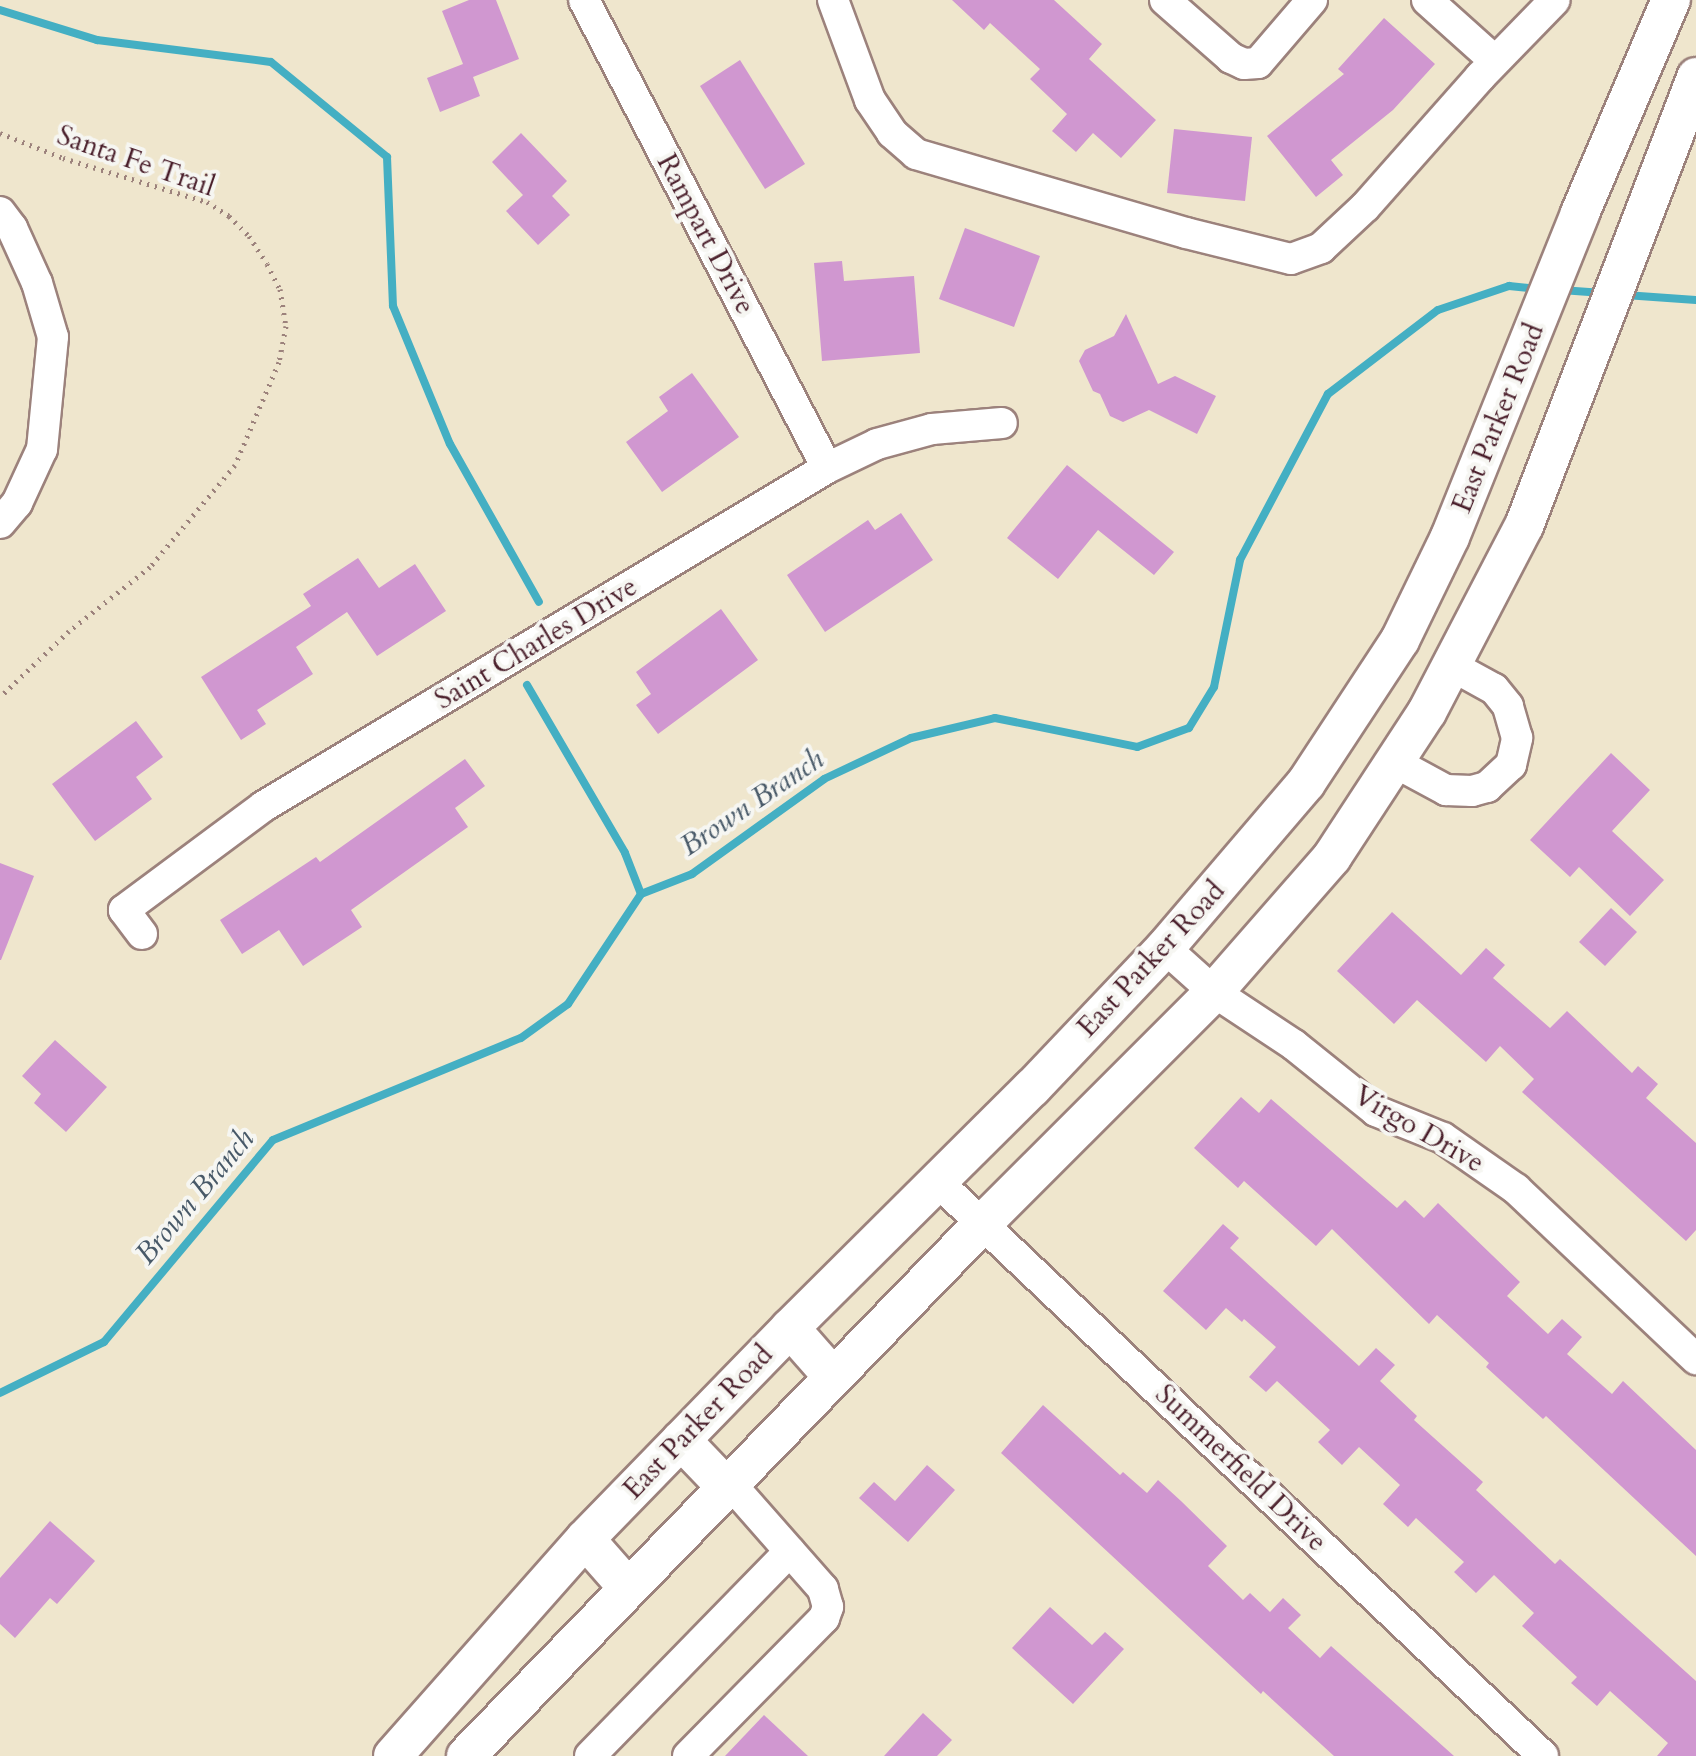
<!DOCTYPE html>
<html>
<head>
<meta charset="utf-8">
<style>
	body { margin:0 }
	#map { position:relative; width:1696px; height:1756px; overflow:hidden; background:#efe6cd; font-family:Cardo,serif }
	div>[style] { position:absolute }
	.stream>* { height:8px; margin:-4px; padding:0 4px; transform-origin:4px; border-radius:4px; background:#44afc3 }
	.building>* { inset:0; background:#d097d0 }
	.path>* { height:5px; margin-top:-2.5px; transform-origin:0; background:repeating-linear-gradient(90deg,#9c827c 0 2px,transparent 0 8px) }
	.roads { filter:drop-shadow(2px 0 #9c827c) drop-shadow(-2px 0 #9c827c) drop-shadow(0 2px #9c827c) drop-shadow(0 -2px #9c827c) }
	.minor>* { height:30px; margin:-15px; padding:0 15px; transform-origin:15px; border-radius:15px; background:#fff }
	.major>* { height:38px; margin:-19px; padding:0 19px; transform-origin:19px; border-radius:19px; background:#fff }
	span { translate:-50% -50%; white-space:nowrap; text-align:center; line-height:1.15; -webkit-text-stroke:8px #f6f6f2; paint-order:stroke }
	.street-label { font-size:28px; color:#4a1f2b }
	.water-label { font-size:30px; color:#485968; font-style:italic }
</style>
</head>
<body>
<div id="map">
	<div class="stream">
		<div style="left:0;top:10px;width:102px;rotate:17.2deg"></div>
		<div style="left:97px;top:40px;width:175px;rotate:7.2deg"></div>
		<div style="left:271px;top:62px;width:150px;rotate:39.3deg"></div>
		<div style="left:387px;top:157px;width:149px;rotate:87.7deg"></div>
		<div style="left:393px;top:306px;width:149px;rotate:67.6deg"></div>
		<div style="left:450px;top:444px;width:181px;rotate:60.6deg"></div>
		<div style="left:1561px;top:290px;width:42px;rotate:4.1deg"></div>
		<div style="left:1625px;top:295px;width:71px;rotate:4deg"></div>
		<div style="left:527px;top:685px;width:194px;rotate:59.7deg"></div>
		<div style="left:625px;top:853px;width:44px;rotate:68.7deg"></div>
		<div style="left:0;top:1393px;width:116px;rotate:-26.1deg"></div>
		<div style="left:104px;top:1342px;width:263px;rotate:-50.1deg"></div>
		<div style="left:273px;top:1140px;width:268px;rotate:-22.4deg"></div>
		<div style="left:521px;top:1038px;width:58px;rotate:-35.9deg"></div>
		<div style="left:568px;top:1004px;width:132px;rotate:-56.4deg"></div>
		<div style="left:641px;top:894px;width:55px;rotate:-21.4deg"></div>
		<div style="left:692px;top:874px;width:163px;rotate:-35.7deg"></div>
		<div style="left:824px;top:779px;width:96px;rotate:-25.2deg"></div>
		<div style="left:911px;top:738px;width:86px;rotate:-13.4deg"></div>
		<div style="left:995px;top:718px;width:145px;rotate:11.5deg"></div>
		<div style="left:1137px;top:747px;width:55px;rotate:-20.1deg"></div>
		<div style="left:1189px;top:728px;width:48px;rotate:-58.6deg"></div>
		<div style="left:1214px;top:687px;width:130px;rotate:-78.4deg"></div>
		<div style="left:1240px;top:560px;width:188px;rotate:-62.1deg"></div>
		<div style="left:1328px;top:394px;width:138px;rotate:-37.4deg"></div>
		<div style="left:1438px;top:310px;width:75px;rotate:-18.7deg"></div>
		<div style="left:1509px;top:286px;width:31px;rotate:6deg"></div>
	</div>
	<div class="building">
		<div style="clip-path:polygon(469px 0,496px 0,519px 59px,473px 77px,480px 96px,440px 112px,427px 78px,463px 64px,442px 11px)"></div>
		<div style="clip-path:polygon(952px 0,1054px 0,1102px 44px,1089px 59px,1156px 120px,1121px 158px,1093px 133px,1076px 152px,1052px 131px,1067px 114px,1030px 79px,1040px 69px,990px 23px,984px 30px)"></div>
		<div style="clip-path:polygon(1384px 18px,1435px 64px,1393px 110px,1331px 160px,1343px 175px,1316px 197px,1267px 136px,1344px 74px,1338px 69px)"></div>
		<div style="clip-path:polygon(740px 60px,805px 164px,765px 189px,700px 86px)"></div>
		<div style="clip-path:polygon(1174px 129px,1252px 137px,1245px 201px,1167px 193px)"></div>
		<div style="clip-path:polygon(521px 133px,567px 181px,552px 196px,570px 215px,538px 245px,506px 211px,523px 195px,492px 162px)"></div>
		<div style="clip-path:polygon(965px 228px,1040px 256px,1014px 327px,939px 299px)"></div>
		<div style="clip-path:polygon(842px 261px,844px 281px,914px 276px,920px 353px,822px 361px,814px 263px)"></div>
		<div style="clip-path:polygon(1126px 314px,1158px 384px,1175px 376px,1216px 396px,1197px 434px,1149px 410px,1123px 422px,1110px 416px,1100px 394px,1093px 391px,1079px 361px,1085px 350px,1114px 336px)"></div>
		<div style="clip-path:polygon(692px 373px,739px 437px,662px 492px,626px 442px,668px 411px,659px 397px)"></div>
		<div style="clip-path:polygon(1067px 465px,1174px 552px,1154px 575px,1098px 530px,1058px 579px,1007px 538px)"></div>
		<div style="clip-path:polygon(901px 513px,933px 560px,825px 632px,787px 575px,868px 520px,875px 530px)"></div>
		<div style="clip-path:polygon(358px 558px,379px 588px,415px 564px,446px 611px,377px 656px,347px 612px,296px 647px,313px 674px,257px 710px,266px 724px,241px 740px,201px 677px,311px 606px,303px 594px)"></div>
		<div style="clip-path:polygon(721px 609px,758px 660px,658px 734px,636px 705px,651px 694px,636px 672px)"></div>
		<div style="clip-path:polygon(136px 721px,163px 757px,136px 777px,152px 799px,95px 841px,52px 784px)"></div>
		<div style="clip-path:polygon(1611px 753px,1650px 790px,1612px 831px,1664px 880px,1630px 916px,1579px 867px,1570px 877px,1530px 840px)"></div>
		<div style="clip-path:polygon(465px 759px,485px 786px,455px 808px,468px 827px,351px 910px,362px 927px,303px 966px,279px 930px,242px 954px,220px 920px,316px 857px,320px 862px)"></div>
		<div style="clip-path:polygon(0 863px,34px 876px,1px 960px,0 960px)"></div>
		<div style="clip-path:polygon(1611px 908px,1637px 932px,1605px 966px,1579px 942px)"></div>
		<div style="clip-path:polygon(1392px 912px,1461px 975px,1486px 948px,1505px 965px,1493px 978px,1550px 1028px,1567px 1011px,1632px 1073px,1638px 1066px,1658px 1084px,1646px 1098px,1696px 1143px,1696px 1230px,1686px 1241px,1522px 1092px,1534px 1079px,1500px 1046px,1486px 1062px,1417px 1000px,1394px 1024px,1337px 971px)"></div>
		<div style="clip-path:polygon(55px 1040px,107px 1087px,66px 1132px,34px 1103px,41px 1094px,22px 1076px)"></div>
		<div style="clip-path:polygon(1241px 1097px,1259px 1113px,1271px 1099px,1397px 1208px,1405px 1200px,1424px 1218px,1438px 1203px,1520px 1282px,1507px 1296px,1548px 1334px,1562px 1319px,1582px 1337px,1567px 1354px,1612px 1394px,1623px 1381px,1696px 1450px,1696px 1556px,1546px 1416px,1543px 1419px,1486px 1367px,1489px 1363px,1437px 1315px,1429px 1324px,1332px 1229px,1316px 1246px,1244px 1181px,1238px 1188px,1194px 1148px)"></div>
		<div style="clip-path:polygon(1223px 1224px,1239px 1238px,1230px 1248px,1359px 1366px,1376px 1348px,1395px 1365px,1380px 1381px,1417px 1416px,1414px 1420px,1483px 1482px,1476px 1490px,1555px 1564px,1560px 1559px,1696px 1681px,1696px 1756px,1657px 1756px,1668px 1743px,1610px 1691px,1597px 1706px,1571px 1683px,1577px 1677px,1522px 1626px,1534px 1613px,1494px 1575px,1476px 1593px,1454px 1572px,1464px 1562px,1416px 1518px,1408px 1527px,1383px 1504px,1400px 1485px,1359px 1447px,1342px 1465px,1318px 1442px,1330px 1430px,1277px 1381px,1266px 1392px,1249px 1377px,1276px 1347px,1244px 1319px,1242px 1322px,1226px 1308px,1206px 1330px,1163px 1291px)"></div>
		<div style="clip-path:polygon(1043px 1405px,1120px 1475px,1123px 1472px,1147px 1493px,1158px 1480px,1181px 1501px,1227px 1546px,1208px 1566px,1243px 1600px,1250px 1593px,1270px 1612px,1283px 1598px,1301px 1615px,1288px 1628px,1320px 1658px,1331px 1646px,1454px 1756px,1334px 1756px,1263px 1691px,1261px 1694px,1001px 1453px)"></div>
		<div style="clip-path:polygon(927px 1465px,955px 1490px,908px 1542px,859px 1498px,874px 1482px,895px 1501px)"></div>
		<div style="clip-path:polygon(50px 1521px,95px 1561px,57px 1604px,50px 1598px,15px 1638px,0 1624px,0 1578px)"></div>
		<div style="clip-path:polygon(1050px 1607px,1092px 1645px,1105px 1632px,1124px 1649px,1073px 1704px,1012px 1648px)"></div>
		<div style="clip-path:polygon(923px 1713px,952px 1740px,937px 1756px,884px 1756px)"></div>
		<div style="clip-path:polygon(764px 1715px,808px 1756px,725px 1756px)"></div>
	</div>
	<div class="path">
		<div style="left:0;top:133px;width:68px;rotate:21.6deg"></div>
		<div style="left:63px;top:158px;width:151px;rotate:17deg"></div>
		<div style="left:207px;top:202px;width:26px;rotate:32deg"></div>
		<div style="left:229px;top:216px;width:28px;rotate:45deg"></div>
		<div style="left:249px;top:236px;width:33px;rotate:57deg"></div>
		<div style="left:267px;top:264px;width:28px;rotate:63deg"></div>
		<div style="left:280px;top:289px;width:37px;rotate:81deg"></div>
		<div style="left:286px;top:326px;width:37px;rotate:101deg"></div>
		<div style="left:279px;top:362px;width:112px;rotate:113.1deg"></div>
		<div style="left:235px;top:465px;width:133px;rotate:129.8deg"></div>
		<div style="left:150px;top:567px;width:103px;rotate:141.7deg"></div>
		<div style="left:69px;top:631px;width:95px;rotate:136.3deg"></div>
	</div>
	<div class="roads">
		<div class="minor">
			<div style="left:584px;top:0;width:527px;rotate:62.56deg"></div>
			<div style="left:833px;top:0;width:107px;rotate:69.7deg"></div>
			<div style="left:870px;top:100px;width:40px;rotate:56deg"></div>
			<div style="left:892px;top:133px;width:32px;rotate:41deg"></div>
			<div style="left:916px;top:154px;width:281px;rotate:16.3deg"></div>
			<div style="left:1186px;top:233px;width:108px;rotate:13.9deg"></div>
			<div style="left:1291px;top:259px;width:32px;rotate:-20deg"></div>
			<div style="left:1321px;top:248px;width:60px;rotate:-43deg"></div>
			<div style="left:1365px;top:207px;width:174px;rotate:-48.5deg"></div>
			<div style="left:1480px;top:77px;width:107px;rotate:-45.8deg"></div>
			<div style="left:1165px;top:0;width:88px;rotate:41.3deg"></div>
			<div style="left:1231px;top:58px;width:14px;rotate:25deg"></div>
			<div style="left:1244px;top:64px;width:14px;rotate:-4deg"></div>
			<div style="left:1258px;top:63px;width:83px;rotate:-49.4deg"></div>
			<div style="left:1427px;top:0;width:91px;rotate:41.9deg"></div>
			<div style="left:0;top:212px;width:20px;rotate:53deg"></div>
			<div style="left:12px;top:228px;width:60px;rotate:65.6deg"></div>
			<div style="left:37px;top:283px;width:56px;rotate:73.5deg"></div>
			<div style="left:53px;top:337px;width:113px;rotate:95.6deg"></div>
			<div style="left:42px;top:449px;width:60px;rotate:114.8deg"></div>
			<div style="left:17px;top:503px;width:26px;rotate:130deg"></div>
			<div style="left:1396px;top:763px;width:57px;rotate:28.4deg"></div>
			<div style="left:1446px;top:790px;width:26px;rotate:2deg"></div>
			<div style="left:1472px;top:791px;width:16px;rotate:-15deg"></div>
			<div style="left:1487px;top:787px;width:33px;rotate:-43deg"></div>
			<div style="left:1511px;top:765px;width:28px;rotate:-77deg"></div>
			<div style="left:1517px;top:738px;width:33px;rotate:-106deg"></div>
			<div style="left:1508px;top:706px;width:22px;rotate:-129deg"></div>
			<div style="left:1494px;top:689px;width:48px;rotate:-151.3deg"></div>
			<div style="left:142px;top:934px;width:30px;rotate:-127deg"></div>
			<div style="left:124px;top:910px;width:174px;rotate:-36.6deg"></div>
			<div style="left:264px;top:806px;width:657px;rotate:-30.98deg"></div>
			<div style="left:827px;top:468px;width:55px;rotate:-25.6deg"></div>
			<div style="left:877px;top:444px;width:57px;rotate:-15.3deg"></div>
			<div style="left:932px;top:429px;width:70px;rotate:-4.9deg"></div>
			<div style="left:1165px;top:948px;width:66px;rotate:41.9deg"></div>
			<div style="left:1214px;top:992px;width:96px;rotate:33.5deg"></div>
			<div style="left:1294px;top:1045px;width:105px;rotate:38.8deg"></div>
			<div style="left:1376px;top:1111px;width:72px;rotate:21.9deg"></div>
			<div style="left:1443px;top:1138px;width:89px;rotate:34.9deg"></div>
			<div style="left:1516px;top:1189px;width:248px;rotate:43.4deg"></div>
			<div style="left:938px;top:1182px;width:834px;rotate:43.49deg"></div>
			<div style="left:590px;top:1756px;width:286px;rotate:-45.7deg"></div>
			<div style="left:688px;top:1756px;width:194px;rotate:-45.4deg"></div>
			<div style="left:824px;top:1618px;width:12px;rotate:-70deg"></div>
			<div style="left:828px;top:1607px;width:19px;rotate:-106deg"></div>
			<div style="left:823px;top:1589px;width:141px;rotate:-131.3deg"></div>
		</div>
		<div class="major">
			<div style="left:790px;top:1328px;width:65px;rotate:48.7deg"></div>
			<div style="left:681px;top:1440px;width:65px;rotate:46.2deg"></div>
			<div style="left:585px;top:1539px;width:65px;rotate:48.7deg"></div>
			<div style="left:393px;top:1756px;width:290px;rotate:-48.5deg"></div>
			<div style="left:585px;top:1539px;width:294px;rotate:-45.8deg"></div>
			<div style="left:790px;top:1328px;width:341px;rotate:-44.8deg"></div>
			<div style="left:1032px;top:1088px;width:193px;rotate:-46.5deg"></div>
			<div style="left:1165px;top:948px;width:217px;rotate:-49.5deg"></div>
			<div style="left:1306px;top:783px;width:171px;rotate:-56.7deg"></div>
			<div style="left:1400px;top:640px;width:114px;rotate:-64.1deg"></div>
			<div style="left:1450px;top:537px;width:349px;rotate:-68.1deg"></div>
			<div style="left:1580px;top:213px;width:232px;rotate:-66.9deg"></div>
			<div style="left:466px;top:1756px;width:743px;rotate:-45.87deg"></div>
			<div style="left:983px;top:1223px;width:327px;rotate:-45deg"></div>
			<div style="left:1214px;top:992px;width:179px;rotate:-48.8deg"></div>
			<div style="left:1332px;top:857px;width:173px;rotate:-56.8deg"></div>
			<div style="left:1427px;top:712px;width:210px;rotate:-62.5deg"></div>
			<div style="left:1524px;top:526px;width:481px;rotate:-69deg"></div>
		</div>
	</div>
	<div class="street-label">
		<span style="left:136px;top:161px;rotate:19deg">Santa Fe Trail</span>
		<span style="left:706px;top:234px;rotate:62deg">Rampart Drive</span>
		<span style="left:1498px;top:418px;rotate:-68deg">East Parker Road</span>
		<span style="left:536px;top:643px;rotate:-31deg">Saint Charles Drive</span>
		<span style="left:1151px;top:959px;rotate:-47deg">East Parker Road</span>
		<span style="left:1419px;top:1129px;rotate:30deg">Virgo Drive</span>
		<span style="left:698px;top:1422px;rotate:-46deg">East Parker Road</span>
		<span style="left:1241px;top:1468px;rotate:44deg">Summerfield Drive</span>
	</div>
	<div class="water-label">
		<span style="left:752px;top:803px;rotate:-34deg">Brown Branch</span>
		<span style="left:195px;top:1197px;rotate:-50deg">Brown Branch</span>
	</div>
</div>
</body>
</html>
